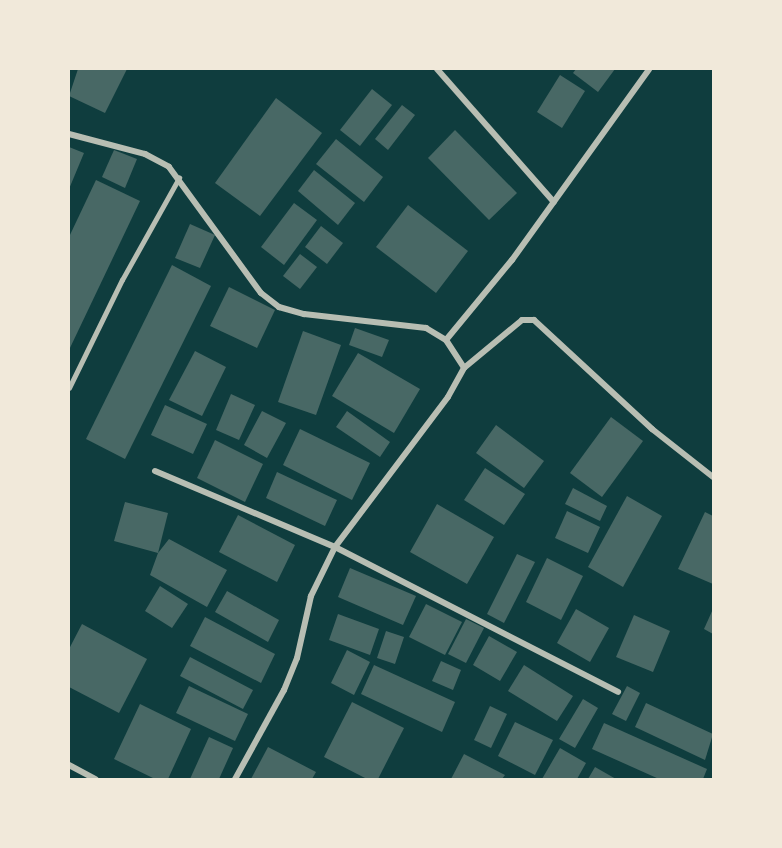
<!DOCTYPE html>
<html>
<head>
<meta charset="utf-8">
<style>
	body { margin:0 }
	#map { position:relative; width:782px; height:848px; overflow:hidden; background:#0f3d3e; font-family:"DejaVu Sans",sans-serif }
	div>[style] { position:absolute }
	.building>* { inset:0; background:#486865 }
	.service>* { height:4.5px; margin:-2.25px; padding:0 2.25px; transform-origin:2.25px; border-radius:2.25px; background:#b8beb3 }
	.minor>* { height:6px; margin:-3px; padding:0 3px; transform-origin:3px; border-radius:3px; background:#b8beb3 }
	span { translate:-50% -50%; white-space:nowrap; text-align:center; line-height:1.15; -webkit-text-stroke:4.5px #f1e9da; paint-order:stroke }
	.frame { position:absolute; inset:0; border:70px solid #f1e9da; pointer-events:none }
</style>
</head>
<body>
<div id="map">
	<div class="building">
		<div style="clip-path:polygon(78px 69px,127px 69px,105px 113px,69px 96px)"></div>
		<div style="clip-path:polygon(576px 69px,615px 69px,598px 92px,573px 73px)"></div>
		<div style="clip-path:polygon(560px 75px,585px 91px,562px 128px,537px 112px)"></div>
		<div style="clip-path:polygon(372px 89px,392px 105px,360px 146px,340px 130px)"></div>
		<div style="clip-path:polygon(276px 98px,322px 133px,260px 216px,215px 183px)"></div>
		<div style="clip-path:polygon(402px 105px,415px 115px,388px 150px,375px 139px)"></div>
		<div style="clip-path:polygon(455px 130px,517px 193px,489px 220px,428px 158px)"></div>
		<div style="clip-path:polygon(336px 139px,383px 177px,364px 202px,316px 164px)"></div>
		<div style="clip-path:polygon(69px 147px,84px 153px,69px 189px)"></div>
		<div style="clip-path:polygon(114px 150px,137px 159px,125px 188px,102px 177px)"></div>
		<div style="clip-path:polygon(314px 170px,355px 203px,338px 225px,298px 191px)"></div>
		<div style="clip-path:polygon(96px 180px,140px 201px,69px 350px,69px 237px)"></div>
		<div style="clip-path:polygon(294px 203px,317px 220px,284px 265px,261px 247px)"></div>
		<div style="clip-path:polygon(408px 205px,468px 251px,436px 293px,376px 247px)"></div>
		<div style="clip-path:polygon(190px 224px,215px 235px,200px 268px,175px 258px)"></div>
		<div style="clip-path:polygon(321px 226px,343px 243px,327px 264px,305px 247px)"></div>
		<div style="clip-path:polygon(300px 254px,317px 267px,300px 289px,283px 276px)"></div>
		<div style="clip-path:polygon(172px 265px,211px 286px,125px 459px,86px 439px)"></div>
		<div style="clip-path:polygon(229px 287px,275px 310px,257px 348px,210px 326px)"></div>
		<div style="clip-path:polygon(355px 328px,389px 340px,382px 357px,349px 345px)"></div>
		<div style="clip-path:polygon(303px 331px,341px 345px,316px 415px,278px 402px)"></div>
		<div style="clip-path:polygon(195px 351px,226px 367px,202px 416px,169px 400px)"></div>
		<div style="clip-path:polygon(358px 353px,420px 389px,394px 433px,332px 396px)"></div>
		<div style="clip-path:polygon(231px 394px,255px 405px,239px 440px,216px 430px)"></div>
		<div style="clip-path:polygon(165px 405px,207px 424px,193px 454px,151px 435px)"></div>
		<div style="clip-path:polygon(262px 411px,286px 423px,267px 458px,244px 445px)"></div>
		<div style="clip-path:polygon(347px 411px,390px 442px,380px 457px,336px 427px)"></div>
		<div style="clip-path:polygon(611px 417px,643px 441px,602px 497px,570px 473px)"></div>
		<div style="clip-path:polygon(496px 425px,544px 461px,524px 488px,476px 453px)"></div>
		<div style="clip-path:polygon(300px 429px,370px 463px,352px 500px,283px 465px)"></div>
		<div style="clip-path:polygon(215px 440px,263px 464px,245px 502px,197px 478px)"></div>
		<div style="clip-path:polygon(485px 468px,525px 494px,504px 525px,464px 500px)"></div>
		<div style="clip-path:polygon(277px 472px,337px 500px,325px 526px,266px 498px)"></div>
		<div style="clip-path:polygon(573px 488px,607px 506px,600px 521px,565px 504px)"></div>
		<div style="clip-path:polygon(627px 496px,662px 516px,623px 587px,588px 567px)"></div>
		<div style="clip-path:polygon(125px 502px,168px 513px,158px 553px,169px 539px,227px 570px,207px 607px,150px 575px,158px 553px,114px 541px)"></div>
		<div style="clip-path:polygon(437px 504px,494px 537px,467px 584px,410px 552px)"></div>
		<div style="clip-path:polygon(567px 511px,600px 527px,588px 553px,555px 538px)"></div>
		<div style="clip-path:polygon(705px 512px,713px 516px,713px 584px,678px 569px)"></div>
		<div style="clip-path:polygon(238px 515px,295px 545px,277px 582px,219px 552px)"></div>
		<div style="clip-path:polygon(517px 554px,535px 562px,504px 623px,487px 614px)"></div>
		<div style="clip-path:polygon(547px 558px,583px 576px,561px 620px,526px 602px)"></div>
		<div style="clip-path:polygon(350px 568px,416px 596px,403px 625px,338px 597px)"></div>
		<div style="clip-path:polygon(160px 586px,188px 604px,172px 628px,145px 611px)"></div>
		<div style="clip-path:polygon(227px 591px,279px 620px,268px 642px,215px 612px)"></div>
		<div style="clip-path:polygon(426px 604px,462px 622px,445px 655px,409px 637px)"></div>
		<div style="clip-path:polygon(576px 609px,609px 628px,590px 662px,557px 643px)"></div>
		<div style="clip-path:polygon(713px 609px,713px 634px,704px 629px)"></div>
		<div style="clip-path:polygon(338px 614px,379px 629px,370px 655px,329px 640px)"></div>
		<div style="clip-path:polygon(634px 615px,670px 631px,653px 672px,616px 657px)"></div>
		<div style="clip-path:polygon(205px 617px,275px 654px,261px 683px,190px 646px)"></div>
		<div style="clip-path:polygon(466px 619px,484px 628px,466px 663px,448px 654px)"></div>
		<div style="clip-path:polygon(82px 624px,147px 659px,119px 713px,69px 687px,69px 649px)"></div>
		<div style="clip-path:polygon(386px 631px,404px 637px,395px 664px,377px 658px)"></div>
		<div style="clip-path:polygon(489px 636px,517px 652px,500px 681px,473px 665px)"></div>
		<div style="clip-path:polygon(347px 650px,370px 662px,354px 695px,331px 683px)"></div>
		<div style="clip-path:polygon(190px 657px,253px 690px,243px 709px,180px 676px)"></div>
		<div style="clip-path:polygon(441px 661px,461px 670px,453px 690px,432px 681px)"></div>
		<div style="clip-path:polygon(374px 665px,455px 702px,442px 732px,361px 694px)"></div>
		<div style="clip-path:polygon(524px 665px,573px 696px,557px 721px,508px 691px)"></div>
		<div style="clip-path:polygon(189px 686px,248px 714px,235px 741px,176px 713px)"></div>
		<div style="clip-path:polygon(627px 686px,640px 693px,626px 721px,612px 714px)"></div>
		<div style="clip-path:polygon(583px 699px,598px 708px,575px 748px,559px 739px)"></div>
		<div style="clip-path:polygon(352px 702px,404px 728px,378px 779px,367px 779px,324px 757px)"></div>
		<div style="clip-path:polygon(646px 703px,713px 734px,705px 760px,635px 727px)"></div>
		<div style="clip-path:polygon(140px 704px,191px 729px,168px 779px,155px 779px,114px 759px)"></div>
		<div style="clip-path:polygon(490px 706px,507px 714px,491px 748px,474px 740px)"></div>
		<div style="clip-path:polygon(515px 722px,553px 740px,535px 775px,498px 756px)"></div>
		<div style="clip-path:polygon(604px 723px,707px 769px,703px 779px,659px 779px,592px 749px)"></div>
		<div style="clip-path:polygon(209px 737px,233px 748px,219px 779px,190px 779px)"></div>
		<div style="clip-path:polygon(268px 747px,316px 772px,312px 779px,251px 779px)"></div>
		<div style="clip-path:polygon(560px 748px,586px 763px,577px 779px,542px 779px)"></div>
		<div style="clip-path:polygon(464px 754px,505px 775px,502px 779px,451px 779px)"></div>
		<div style="clip-path:polygon(595px 767px,616px 779px,588px 779px)"></div>
	</div>
	<div class="service">
		<div style="left:69px;top:388px;width:120px;rotate:-63.9deg"></div>
		<div style="left:122px;top:280px;width:117px;rotate:-60.8deg"></div>
	</div>
	<div class="minor">
		<div style="left:437px;top:69px;width:177px;rotate:48.7deg"></div>
		<div style="left:69px;top:134px;width:79px;rotate:14.7deg"></div>
		<div style="left:145px;top:154px;width:27px;rotate:28deg"></div>
		<div style="left:169px;top:167px;width:156px;rotate:53.9deg"></div>
		<div style="left:261px;top:293px;width:23px;rotate:38deg"></div>
		<div style="left:279px;top:307px;width:26px;rotate:16deg"></div>
		<div style="left:304px;top:314px;width:123px;rotate:6.5deg"></div>
		<div style="left:426px;top:328px;width:23px;rotate:31deg"></div>
		<div style="left:446px;top:340px;width:33px;rotate:57deg"></div>
		<div style="left:464px;top:368px;width:33px;rotate:119deg"></div>
		<div style="left:448px;top:397px;width:188px;rotate:127deg"></div>
		<div style="left:335px;top:547px;width:318px;rotate:27.1deg"></div>
		<div style="left:446px;top:340px;width:104px;rotate:-50.5deg"></div>
		<div style="left:512px;top:260px;width:235px;rotate:-54.3deg"></div>
		<div style="left:464px;top:368px;width:75px;rotate:-39.6deg"></div>
		<div style="left:522px;top:320px;width:12px"></div>
		<div style="left:534px;top:320px;width:161px;rotate:42.7deg"></div>
		<div style="left:652px;top:429px;width:78px;rotate:38.2deg"></div>
		<div style="left:155px;top:471px;width:195px;rotate:22.9deg"></div>
		<div style="left:335px;top:547px;width:55px;rotate:116.1deg"></div>
		<div style="left:311px;top:596px;width:64px;rotate:102.7deg"></div>
		<div style="left:297px;top:658px;width:35px;rotate:112deg"></div>
		<div style="left:284px;top:690px;width:102px;rotate:118.8deg"></div>
		<div style="left:69px;top:765px;width:30px;rotate:28deg"></div>
	</div>
	<div class="frame"></div>
</div>
</body>
</html>
